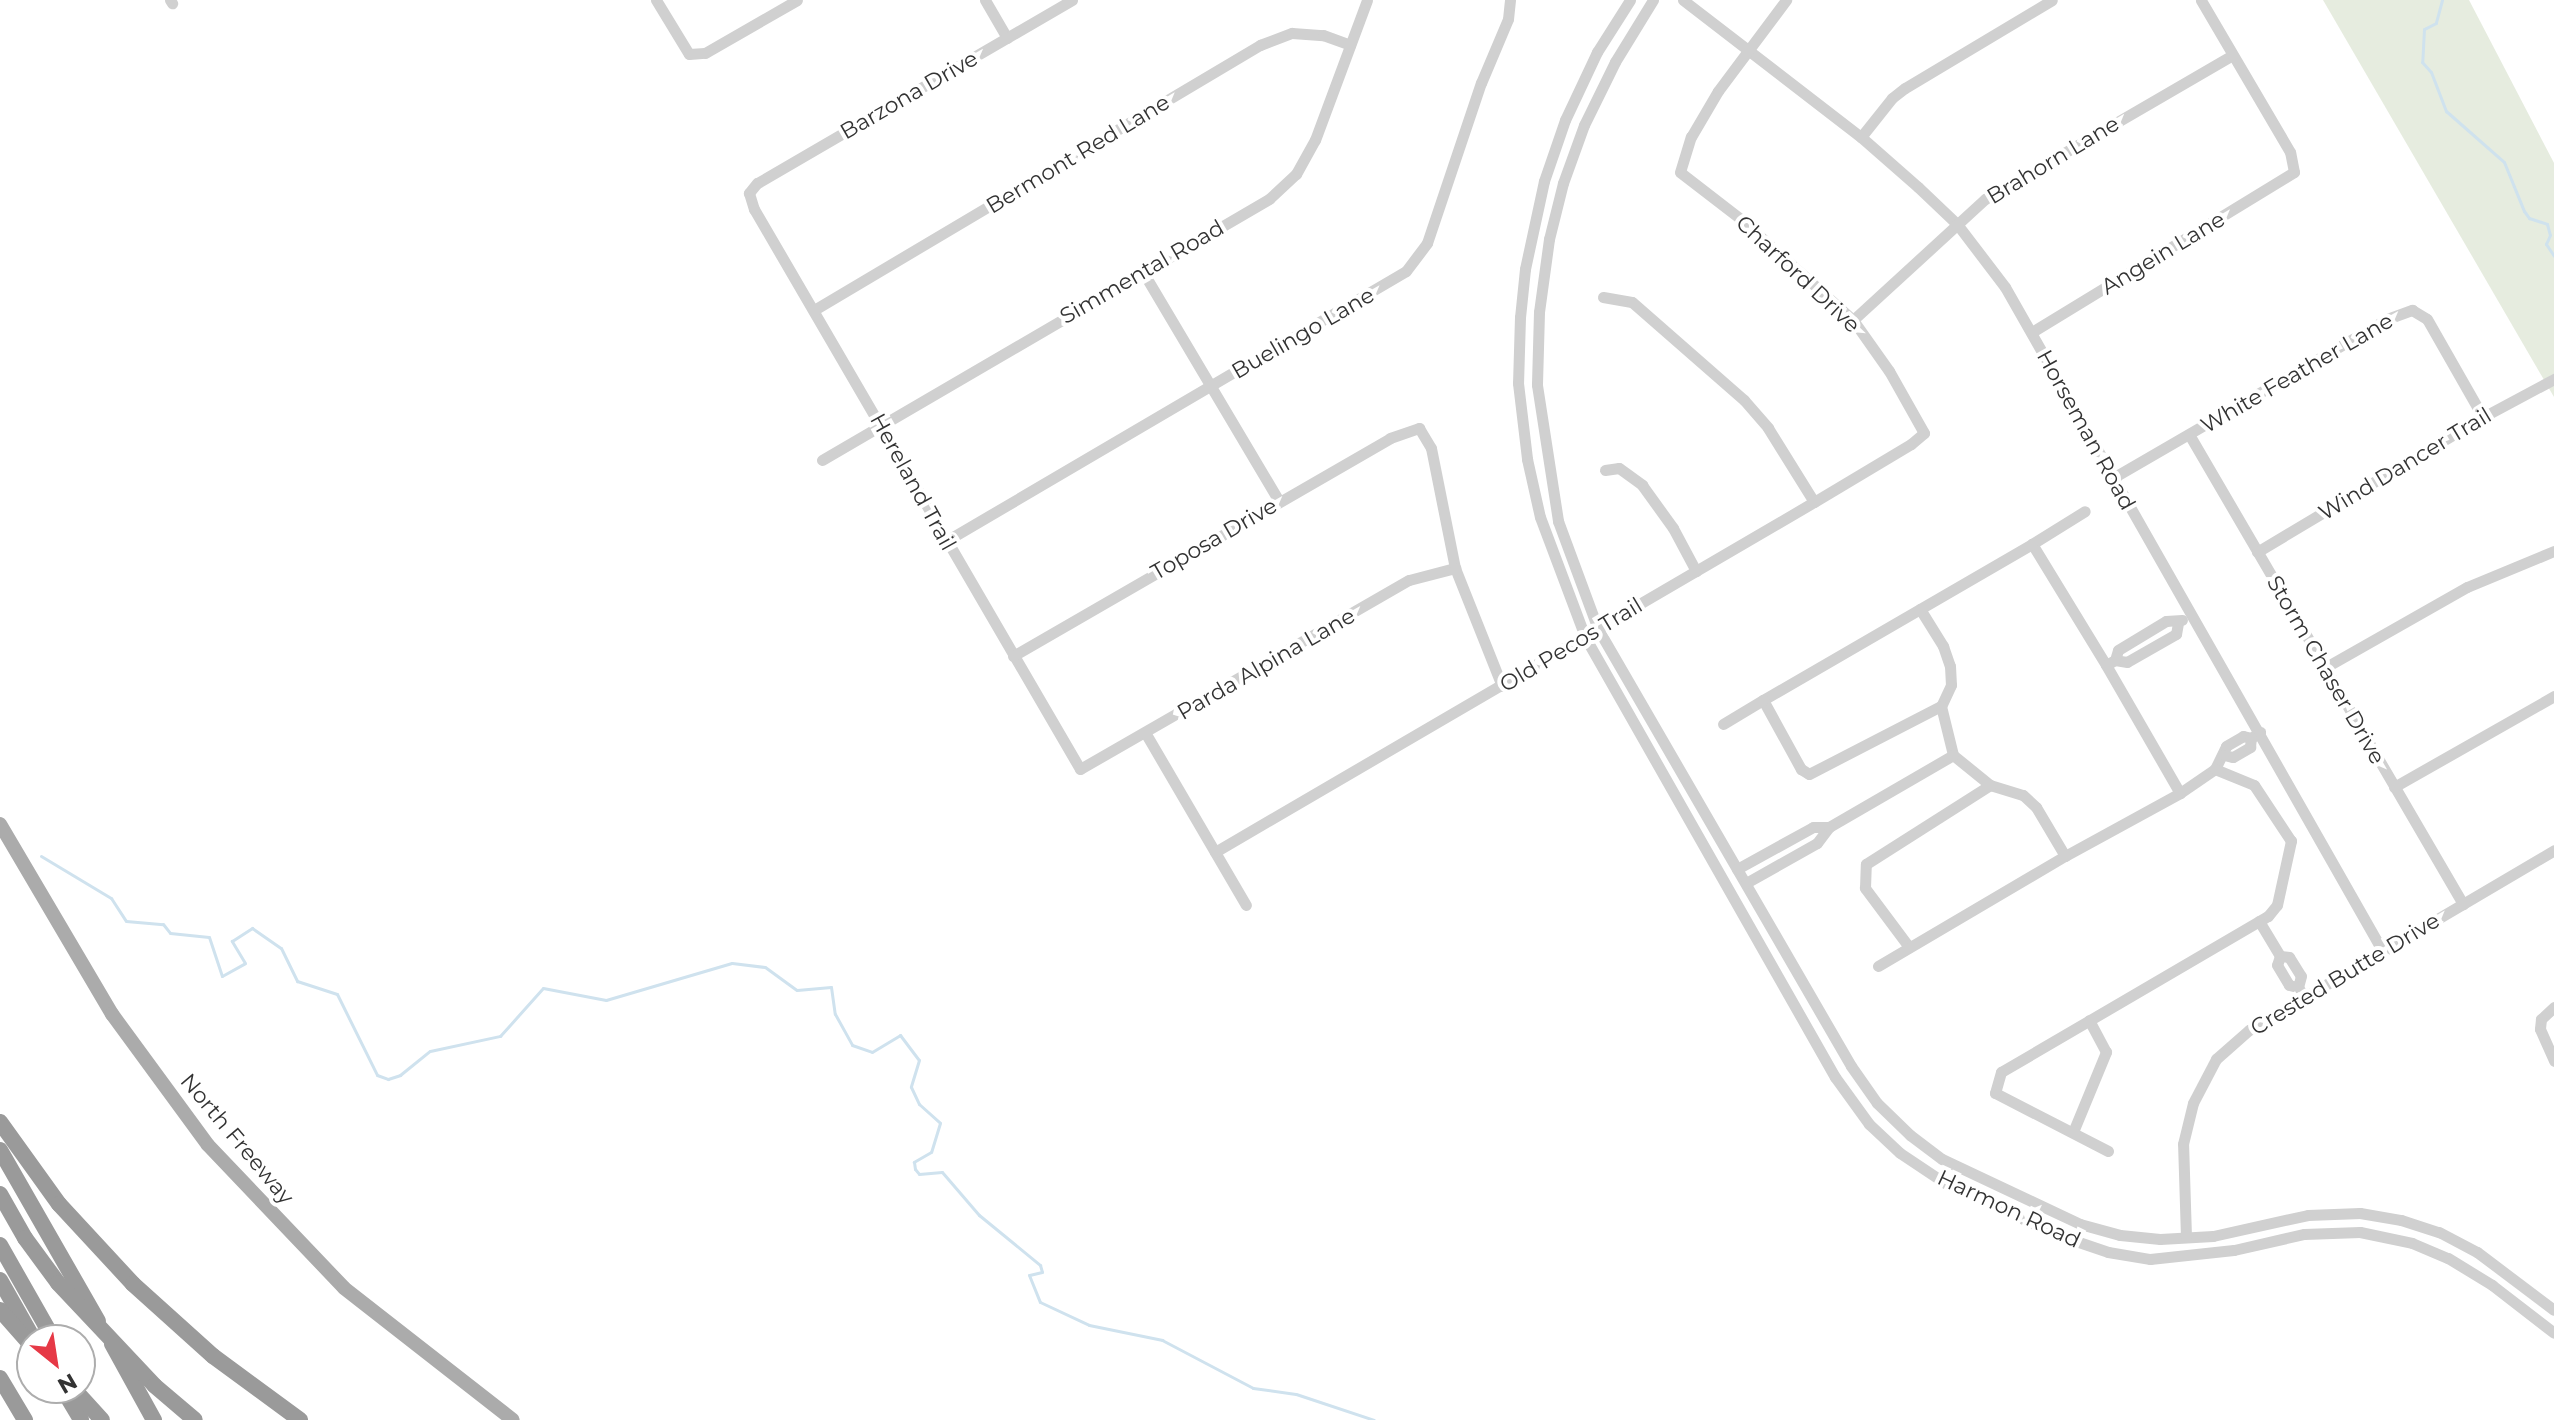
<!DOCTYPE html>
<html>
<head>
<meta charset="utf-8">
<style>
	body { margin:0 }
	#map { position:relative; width:2554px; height:1420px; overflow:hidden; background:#fff; font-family:Montserrat,sans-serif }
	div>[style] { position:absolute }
	.green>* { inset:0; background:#e6ecdf }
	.stream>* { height:3px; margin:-1.5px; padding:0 1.5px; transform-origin:1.5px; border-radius:1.5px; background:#cfe2ee }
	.minor>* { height:11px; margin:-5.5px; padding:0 5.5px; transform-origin:5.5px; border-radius:5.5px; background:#d0d0d0 }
	.major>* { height:14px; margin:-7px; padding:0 7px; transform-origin:7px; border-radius:7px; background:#ababab }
	.highway>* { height:16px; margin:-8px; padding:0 8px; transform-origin:8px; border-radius:8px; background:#9a9a9a }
	.highway-bridge>* { height:16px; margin:-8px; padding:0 8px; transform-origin:8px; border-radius:8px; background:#9a9a9a }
	span { translate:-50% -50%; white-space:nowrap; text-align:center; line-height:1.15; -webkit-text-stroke:8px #fff; paint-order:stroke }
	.street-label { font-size:22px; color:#333 }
	.north { position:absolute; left:16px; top:1324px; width:80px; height:80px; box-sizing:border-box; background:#fff; border:2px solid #adadad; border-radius:50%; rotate:150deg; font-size:22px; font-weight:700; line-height:32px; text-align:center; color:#333 }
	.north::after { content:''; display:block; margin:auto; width:28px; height:36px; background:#e63946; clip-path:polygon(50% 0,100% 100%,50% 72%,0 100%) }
</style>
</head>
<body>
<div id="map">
	<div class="green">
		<div style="clip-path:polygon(2323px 0,2469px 0,2554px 163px,2554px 397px)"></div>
	</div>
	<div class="stream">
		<div style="left:2442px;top:0;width:24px;rotate:105deg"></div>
		<div style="left:2436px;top:23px;width:13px;rotate:153deg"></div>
		<div style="left:2424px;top:29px;width:33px;rotate:93deg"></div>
		<div style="left:2422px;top:62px;width:13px;rotate:48deg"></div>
		<div style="left:2431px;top:72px;width:42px;rotate:69deg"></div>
		<div style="left:2446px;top:111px;width:77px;rotate:41.3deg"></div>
		<div style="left:2504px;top:162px;width:53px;rotate:67.8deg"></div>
		<div style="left:2524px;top:211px;width:9px;rotate:54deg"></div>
		<div style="left:2529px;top:218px;width:19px;rotate:18deg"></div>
		<div style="left:2547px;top:224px;width:11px;rotate:75deg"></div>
		<div style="left:2550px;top:235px;width:10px;rotate:114deg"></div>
		<div style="left:2546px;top:244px;width:14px;rotate:56deg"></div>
		<div style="left:41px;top:856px;width:82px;rotate:31deg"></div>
		<div style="left:111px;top:898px;width:27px;rotate:57deg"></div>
		<div style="left:126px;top:921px;width:37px;rotate:5deg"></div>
		<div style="left:163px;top:924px;width:11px;rotate:52deg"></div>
		<div style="left:170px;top:933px;width:39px;rotate:6deg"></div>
		<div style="left:209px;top:937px;width:41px;rotate:71.6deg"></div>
		<div style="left:222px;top:976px;width:26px;rotate:-29deg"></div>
		<div style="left:245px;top:963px;width:26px;rotate:-121deg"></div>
		<div style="left:232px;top:941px;width:24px;rotate:-33deg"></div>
		<div style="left:252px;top:928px;width:35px;rotate:35deg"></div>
		<div style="left:281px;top:948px;width:37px;rotate:64deg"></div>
		<div style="left:297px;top:981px;width:42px;rotate:18deg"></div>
		<div style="left:337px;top:994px;width:90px;rotate:63.7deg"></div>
		<div style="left:377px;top:1075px;width:12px;rotate:20deg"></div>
		<div style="left:388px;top:1079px;width:13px;rotate:-18deg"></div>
		<div style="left:400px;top:1075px;width:38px;rotate:-39deg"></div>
		<div style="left:430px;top:1051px;width:72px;rotate:-12.1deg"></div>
		<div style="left:500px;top:1036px;width:64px;rotate:-48.1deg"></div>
		<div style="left:543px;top:988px;width:64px;rotate:10.8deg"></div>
		<div style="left:606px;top:1000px;width:131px;rotate:-16.4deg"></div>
		<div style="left:732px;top:963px;width:33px;rotate:7deg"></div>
		<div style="left:765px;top:967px;width:39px;rotate:36deg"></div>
		<div style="left:797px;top:990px;width:34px;rotate:-5deg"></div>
		<div style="left:831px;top:987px;width:27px;rotate:82deg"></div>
		<div style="left:835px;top:1014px;width:35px;rotate:61deg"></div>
		<div style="left:852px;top:1045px;width:21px;rotate:19deg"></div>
		<div style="left:872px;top:1052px;width:33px;rotate:-31deg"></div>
		<div style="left:900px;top:1035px;width:31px;rotate:53deg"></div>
		<div style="left:919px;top:1060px;width:28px;rotate:107deg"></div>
		<div style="left:911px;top:1087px;width:19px;rotate:65deg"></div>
		<div style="left:919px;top:1104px;width:28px;rotate:42deg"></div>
		<div style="left:940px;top:1123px;width:30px;rotate:107deg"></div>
		<div style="left:931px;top:1152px;width:20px;rotate:150deg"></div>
		<div style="left:914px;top:1162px;width:7px;rotate:82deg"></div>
		<div style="left:915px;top:1169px;width:6px;rotate:51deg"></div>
		<div style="left:919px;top:1174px;width:23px;rotate:-5deg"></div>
		<div style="left:942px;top:1172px;width:57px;rotate:49.3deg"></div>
		<div style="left:979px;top:1215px;width:79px;rotate:39.3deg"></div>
		<div style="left:1040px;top:1265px;width:7px;rotate:74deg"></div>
		<div style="left:1042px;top:1272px;width:13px;rotate:167deg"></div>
		<div style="left:1029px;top:1275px;width:29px;rotate:68deg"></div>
		<div style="left:1040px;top:1302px;width:54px;rotate:25.1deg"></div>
		<div style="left:1089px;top:1325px;width:75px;rotate:11.6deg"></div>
		<div style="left:1162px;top:1340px;width:103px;rotate:27.8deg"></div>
		<div style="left:1253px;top:1388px;width:43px;rotate:7.9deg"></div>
		<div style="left:1296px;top:1394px;width:82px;rotate:18.4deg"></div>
	</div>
	<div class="minor">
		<div style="left:170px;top:0;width:4px;rotate:56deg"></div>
		<div style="left:656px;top:0;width:63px;rotate:58.6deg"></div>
		<div style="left:689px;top:54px;width:16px;rotate:-4deg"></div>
		<div style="left:705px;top:53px;width:106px;rotate:-29.9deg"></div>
		<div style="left:985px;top:0;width:44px;rotate:59.9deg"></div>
		<div style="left:1072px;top:0;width:364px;rotate:149.8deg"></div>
		<div style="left:757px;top:183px;width:13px;rotate:129deg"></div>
		<div style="left:749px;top:193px;width:17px;rotate:73deg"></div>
		<div style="left:754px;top:209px;width:648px;rotate:59.79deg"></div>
		<div style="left:1080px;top:769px;width:379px;rotate:-29.9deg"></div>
		<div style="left:1409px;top:580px;width:48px;rotate:-14.6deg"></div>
		<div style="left:1630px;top:0;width:62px;rotate:122.4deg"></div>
		<div style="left:1597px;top:52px;width:75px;rotate:115.2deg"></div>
		<div style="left:1565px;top:120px;width:65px;rotate:109deg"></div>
		<div style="left:1544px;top:181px;width:90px;rotate:102.2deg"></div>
		<div style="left:1525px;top:269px;width:48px;rotate:95.9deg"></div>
		<div style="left:1520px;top:317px;width:66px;rotate:91.7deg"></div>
		<div style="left:1518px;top:383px;width:77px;rotate:83.2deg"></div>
		<div style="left:1527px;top:459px;width:59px;rotate:77.4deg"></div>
		<div style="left:1540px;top:517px;width:128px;rotate:69.4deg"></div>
		<div style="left:1585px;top:637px;width:506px;rotate:60.4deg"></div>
		<div style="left:1835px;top:1077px;width:58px;rotate:54.1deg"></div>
		<div style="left:1869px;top:1124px;width:42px;rotate:43.1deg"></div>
		<div style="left:1900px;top:1153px;width:54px;rotate:33.7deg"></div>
		<div style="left:1945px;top:1183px;width:124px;rotate:24.7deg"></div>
		<div style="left:2058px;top:1235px;width:53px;rotate:18.8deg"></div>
		<div style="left:2108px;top:1252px;width:43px;rotate:9.5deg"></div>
		<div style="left:2150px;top:1259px;width:84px;rotate:-6.1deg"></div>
		<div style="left:2234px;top:1250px;width:72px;rotate:-12.9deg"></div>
		<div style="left:2304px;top:1234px;width:56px;rotate:-2deg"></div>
		<div style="left:2360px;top:1232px;width:53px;rotate:11.9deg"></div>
		<div style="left:2412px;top:1243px;width:39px;rotate:23deg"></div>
		<div style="left:2448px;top:1258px;width:52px;rotate:31.5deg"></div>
		<div style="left:2492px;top:1285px;width:78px;rotate:37.7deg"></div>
		<div style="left:1653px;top:0;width:73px;rotate:121.5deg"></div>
		<div style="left:1615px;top:62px;width:70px;rotate:116.2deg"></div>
		<div style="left:1584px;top:125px;width:62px;rotate:109.9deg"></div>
		<div style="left:1563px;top:183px;width:58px;rotate:104deg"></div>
		<div style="left:1549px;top:239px;width:74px;rotate:97.8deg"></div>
		<div style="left:1539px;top:312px;width:73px;rotate:91.6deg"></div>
		<div style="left:1537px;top:385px;width:138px;rotate:81.2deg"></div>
		<div style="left:1558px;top:521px;width:115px;rotate:69.7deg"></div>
		<div style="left:1598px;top:629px;width:505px;rotate:59.93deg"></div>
		<div style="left:1851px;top:1066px;width:45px;rotate:54.9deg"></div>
		<div style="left:1877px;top:1103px;width:46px;rotate:44.1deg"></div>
		<div style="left:1910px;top:1135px;width:40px;rotate:37deg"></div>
		<div style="left:1942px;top:1159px;width:153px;rotate:25.2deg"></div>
		<div style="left:2080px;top:1224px;width:41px;rotate:15.4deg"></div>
		<div style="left:2120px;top:1235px;width:40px;rotate:5.7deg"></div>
		<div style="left:2160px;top:1239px;width:53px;rotate:-3.2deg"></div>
		<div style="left:2213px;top:1236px;width:97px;rotate:-12.5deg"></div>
		<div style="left:2308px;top:1215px;width:52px;rotate:-2.2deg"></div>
		<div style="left:2360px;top:1213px;width:42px;rotate:9.7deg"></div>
		<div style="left:2401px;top:1220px;width:40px;rotate:18deg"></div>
		<div style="left:2439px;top:1232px;width:43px;rotate:27.8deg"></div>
		<div style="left:2477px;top:1252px;width:96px;rotate:37deg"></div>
		<div style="left:1683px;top:0;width:225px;rotate:37.6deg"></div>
		<div style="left:1861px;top:137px;width:76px;rotate:41.3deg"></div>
		<div style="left:1918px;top:187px;width:54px;rotate:43.5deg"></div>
		<div style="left:1957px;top:224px;width:79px;rotate:52.7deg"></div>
		<div style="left:2005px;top:287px;width:763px;rotate:60.38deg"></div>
		<div style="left:1861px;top:137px;width:50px;rotate:-51.5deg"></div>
		<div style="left:1892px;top:98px;width:16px;rotate:-38deg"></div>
		<div style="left:1905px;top:88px;width:171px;rotate:-30.9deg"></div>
		<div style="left:1143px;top:272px;width:266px;rotate:59.3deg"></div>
		<div style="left:1603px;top:297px;width:29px;rotate:10deg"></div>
		<div style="left:1632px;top:302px;width:149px;rotate:41.2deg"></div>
		<div style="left:1744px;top:400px;width:37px;rotate:49deg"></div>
		<div style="left:1768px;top:428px;width:87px;rotate:58.1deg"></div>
		<div style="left:814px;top:310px;width:519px;rotate:-30.72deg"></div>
		<div style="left:1260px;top:45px;width:34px;rotate:-21deg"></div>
		<div style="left:1292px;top:33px;width:31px;rotate:4deg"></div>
		<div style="left:1323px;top:35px;width:29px;rotate:20deg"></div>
		<div style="left:1853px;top:320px;width:179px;rotate:-42.5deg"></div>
		<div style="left:1985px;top:199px;width:286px;rotate:-30.2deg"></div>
		<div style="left:2032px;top:332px;width:307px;rotate:-31.4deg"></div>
		<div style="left:2294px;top:172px;width:20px;rotate:-101deg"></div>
		<div style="left:2290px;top:152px;width:176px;rotate:-120.4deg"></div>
		<div style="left:2190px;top:436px;width:542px;rotate:59.74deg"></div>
		<div style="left:822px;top:460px;width:518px;rotate:-30.28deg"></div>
		<div style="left:1269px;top:199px;width:37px;rotate:-43deg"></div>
		<div style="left:1296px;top:174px;width:39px;rotate:-61deg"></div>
		<div style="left:1315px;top:140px;width:149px;rotate:-69.6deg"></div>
		<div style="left:1605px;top:470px;width:14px;rotate:-8deg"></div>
		<div style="left:1619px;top:468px;width:29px;rotate:36deg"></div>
		<div style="left:1642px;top:485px;width:53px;rotate:54.2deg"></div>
		<div style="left:1673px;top:528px;width:49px;rotate:61.9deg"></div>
		<div style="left:2111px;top:479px;width:319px;rotate:-30.1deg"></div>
		<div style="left:2387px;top:319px;width:27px;rotate:-20deg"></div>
		<div style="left:2412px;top:310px;width:17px;rotate:31deg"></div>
		<div style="left:2427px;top:319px;width:113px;rotate:60.3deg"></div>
		<div style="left:946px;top:541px;width:533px;rotate:-30.41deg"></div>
		<div style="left:1406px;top:271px;width:35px;rotate:-53deg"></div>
		<div style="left:1427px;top:243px;width:169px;rotate:-71.4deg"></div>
		<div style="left:1481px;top:83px;width:69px;rotate:-67.1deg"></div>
		<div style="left:1508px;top:19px;width:19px;rotate:-84deg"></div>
		<div style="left:2032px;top:544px;width:62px;rotate:-31.9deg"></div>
		<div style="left:2257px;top:552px;width:263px;rotate:-30.9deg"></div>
		<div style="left:2483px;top:417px;width:81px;rotate:-28.2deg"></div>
		<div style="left:1920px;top:609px;width:44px;rotate:58.1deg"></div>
		<div style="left:1943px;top:646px;width:21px;rotate:71deg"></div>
		<div style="left:1950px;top:666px;width:19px;rotate:87deg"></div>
		<div style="left:1951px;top:685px;width:23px;rotate:115deg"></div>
		<div style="left:2178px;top:623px;width:11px;rotate:100deg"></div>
		<div style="left:2176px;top:634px;width:56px;rotate:150.3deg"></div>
		<div style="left:2127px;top:662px;width:12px;rotate:-171deg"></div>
		<div style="left:2115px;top:660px;width:10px;rotate:151deg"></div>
		<div style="left:2106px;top:665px;width:142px;rotate:-121.4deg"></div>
		<div style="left:2032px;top:544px;width:311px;rotate:149.9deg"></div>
		<div style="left:1763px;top:700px;width:79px;rotate:61.2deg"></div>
		<div style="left:1801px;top:769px;width:9px;rotate:32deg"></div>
		<div style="left:1809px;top:774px;width:148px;rotate:-27.3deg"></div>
		<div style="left:1941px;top:706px;width:50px;rotate:76.2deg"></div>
		<div style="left:1953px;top:755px;width:48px;rotate:39deg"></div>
		<div style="left:1990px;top:785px;width:34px;rotate:17deg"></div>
		<div style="left:2023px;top:795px;width:18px;rotate:43deg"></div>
		<div style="left:2036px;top:807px;width:57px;rotate:59.4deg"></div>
		<div style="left:2065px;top:856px;width:131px;rotate:-28.7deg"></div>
		<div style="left:2180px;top:793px;width:42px;rotate:-34.4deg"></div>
		<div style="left:2215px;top:769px;width:25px;rotate:-64deg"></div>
		<div style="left:2226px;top:746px;width:20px;rotate:-30deg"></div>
		<div style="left:2243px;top:736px;width:8px;rotate:14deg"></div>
		<div style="left:2251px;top:738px;width:11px;rotate:-34deg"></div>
		<div style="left:1013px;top:656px;width:435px;rotate:-30deg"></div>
		<div style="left:1390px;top:438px;width:31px;rotate:-19deg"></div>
		<div style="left:1419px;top:428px;width:23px;rotate:59deg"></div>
		<div style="left:1431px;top:448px;width:122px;rotate:78.7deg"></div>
		<div style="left:1455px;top:568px;width:127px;rotate:68.3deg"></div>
		<div style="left:2115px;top:660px;width:10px;rotate:-73deg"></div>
		<div style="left:2118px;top:650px;width:56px;rotate:-31.1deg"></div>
		<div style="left:2166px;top:621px;width:16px;rotate:-4deg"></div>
		<div style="left:2106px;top:665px;width:148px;rotate:60deg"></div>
		<div style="left:2326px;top:667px;width:162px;rotate:-29.6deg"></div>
		<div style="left:2467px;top:587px;width:94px;rotate:-22.5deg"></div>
		<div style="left:1723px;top:724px;width:47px;rotate:-31deg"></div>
		<div style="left:1146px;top:734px;width:198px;rotate:59.7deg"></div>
		<div style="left:2224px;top:755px;width:9px;rotate:13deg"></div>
		<div style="left:2233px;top:757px;width:20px;rotate:-30deg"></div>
		<div style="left:2250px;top:747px;width:9px;rotate:-84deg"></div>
		<div style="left:2394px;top:787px;width:184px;rotate:-29.6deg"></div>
		<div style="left:1215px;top:852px;width:694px;rotate:-30.3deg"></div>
		<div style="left:1814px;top:502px;width:113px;rotate:-30.9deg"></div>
		<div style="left:1911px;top:444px;width:17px;rotate:-40deg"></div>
		<div style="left:1924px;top:433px;width:71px;rotate:-119.4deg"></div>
		<div style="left:1889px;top:371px;width:62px;rotate:-125.2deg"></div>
		<div style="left:1853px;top:320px;width:149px;rotate:-138deg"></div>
		<div style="left:1742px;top:220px;width:78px;rotate:-142.3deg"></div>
		<div style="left:1680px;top:172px;width:37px;rotate:-73deg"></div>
		<div style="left:1691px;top:137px;width:53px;rotate:-59.6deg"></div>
		<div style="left:1718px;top:91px;width:114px;rotate:-53.2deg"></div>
		<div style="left:1737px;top:869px;width:87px;rotate:-28.9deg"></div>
		<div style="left:1813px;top:827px;width:16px"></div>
		<div style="left:1746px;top:883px;width:81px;rotate:-29.4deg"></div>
		<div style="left:1817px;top:843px;width:20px;rotate:-53deg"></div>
		<div style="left:1829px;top:827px;width:143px;rotate:-30.1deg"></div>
		<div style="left:2259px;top:921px;width:41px;rotate:59deg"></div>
		<div style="left:2280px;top:956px;width:9px;rotate:108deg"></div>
		<div style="left:2277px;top:965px;width:23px;rotate:59deg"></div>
		<div style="left:2289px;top:985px;width:9px;rotate:13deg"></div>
		<div style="left:2298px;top:987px;width:12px;rotate:59deg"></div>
		<div style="left:1909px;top:947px;width:74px;rotate:-126.7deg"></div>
		<div style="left:1865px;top:888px;width:24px;rotate:-88deg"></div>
		<div style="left:1866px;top:864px;width:147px;rotate:-32.5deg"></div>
		<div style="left:2280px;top:956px;width:9px;rotate:6deg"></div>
		<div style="left:2289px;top:957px;width:22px;rotate:58deg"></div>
		<div style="left:2301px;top:976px;width:11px;rotate:105deg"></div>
		<div style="left:1878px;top:966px;width:217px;rotate:-30.5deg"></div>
		<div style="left:2554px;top:1007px;width:18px;rotate:137deg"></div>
		<div style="left:2541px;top:1019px;width:10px;rotate:96deg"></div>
		<div style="left:2540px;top:1029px;width:35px;rotate:66deg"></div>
		<div style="left:2073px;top:1132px;width:87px;rotate:-67.6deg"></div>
		<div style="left:2106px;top:1052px;width:36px;rotate:-118deg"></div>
		<div style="left:2108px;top:1151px;width:127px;rotate:-152.8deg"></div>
		<div style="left:1995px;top:1093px;width:22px;rotate:-74deg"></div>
		<div style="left:2001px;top:1072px;width:309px;rotate:-30.3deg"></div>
		<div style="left:2268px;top:916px;width:14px;rotate:-51deg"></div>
		<div style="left:2277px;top:905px;width:66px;rotate:-77.7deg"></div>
		<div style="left:2291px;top:841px;width:67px;rotate:-123.5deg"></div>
		<div style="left:2254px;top:785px;width:42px;rotate:-157.7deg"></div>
		<div style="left:2186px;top:1237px;width:93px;rotate:-91.8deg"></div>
		<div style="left:2183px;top:1144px;width:42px;rotate:-76.3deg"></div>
		<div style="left:2193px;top:1103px;width:50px;rotate:-62.4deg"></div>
		<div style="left:2216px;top:1059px;width:44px;rotate:-41.3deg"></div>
		<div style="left:2249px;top:1030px;width:354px;rotate:-30.5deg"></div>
	</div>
	<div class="major">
		<div style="left:0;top:824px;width:221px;rotate:59.5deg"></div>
		<div style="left:112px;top:1014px;width:162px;rotate:53.8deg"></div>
		<div style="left:208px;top:1145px;width:197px;rotate:46.4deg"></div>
		<div style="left:344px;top:1288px;width:214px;rotate:38deg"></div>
	</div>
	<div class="highway">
		<div style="left:0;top:1122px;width:101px;rotate:54.3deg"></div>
		<div style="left:59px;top:1204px;width:109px;rotate:47.2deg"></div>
		<div style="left:133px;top:1284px;width:108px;rotate:42deg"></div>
		<div style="left:213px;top:1356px;width:108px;rotate:36.3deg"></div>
		<div style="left:0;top:1150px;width:197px;rotate:60.2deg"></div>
		<div style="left:0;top:1245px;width:109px;rotate:60.4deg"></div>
		<div style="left:0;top:1280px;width:69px;rotate:60.5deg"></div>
		<div style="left:0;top:1310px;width:47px;rotate:48.5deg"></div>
		<div style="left:112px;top:1344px;width:87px;rotate:61.1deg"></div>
		<div style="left:0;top:1378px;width:49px;rotate:59.2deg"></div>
		<div style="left:62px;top:1388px;width:37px;rotate:59deg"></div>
	</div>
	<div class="highway-bridge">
		<div style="left:0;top:1194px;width:51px;rotate:60.4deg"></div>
		<div style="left:25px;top:1238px;width:56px;rotate:53.7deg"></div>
		<div style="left:58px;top:1283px;width:141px;rotate:46.7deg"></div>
		<div style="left:155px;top:1386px;width:52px;rotate:40.4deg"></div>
		<div style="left:73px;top:1388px;width:43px;rotate:47.8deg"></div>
	</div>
	<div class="street-label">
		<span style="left:909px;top:95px;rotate:-30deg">Barzona Drive</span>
		<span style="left:1078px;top:154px;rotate:-31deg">Bermont Red Lane</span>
		<span style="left:2053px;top:160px;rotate:-31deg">Brahorn Lane</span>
		<span style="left:2163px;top:253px;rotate:-31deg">Angein Lane</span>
		<span style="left:1142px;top:272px;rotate:-30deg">Simmental Road</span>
		<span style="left:1798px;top:274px;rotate:43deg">Charford Drive</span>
		<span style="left:1303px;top:333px;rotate:-30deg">Buelingo Lane</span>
		<span style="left:2297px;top:373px;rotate:-30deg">White Feather Lane</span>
		<span style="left:2086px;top:430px;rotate:61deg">Horseman Road</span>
		<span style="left:2405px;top:464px;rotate:-31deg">Wind Dancer Trail</span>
		<span style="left:913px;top:482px;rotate:61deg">Hereland Trail</span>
		<span style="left:1214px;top:539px;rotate:-30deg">Toposa Drive</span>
		<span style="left:1571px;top:645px;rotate:-31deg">Old Pecos Trail</span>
		<span style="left:1266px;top:664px;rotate:-30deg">Parda Alpina Lane</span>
		<span style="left:2326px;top:670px;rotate:60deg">Storm Chaser Drive</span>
		<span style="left:2345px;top:974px;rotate:-31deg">Crested Butte Drive</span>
		<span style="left:237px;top:1139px;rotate:50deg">North Freeway</span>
		<span style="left:2009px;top:1209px;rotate:25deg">Harmon Road</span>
	</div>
	<div class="north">N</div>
</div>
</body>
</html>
